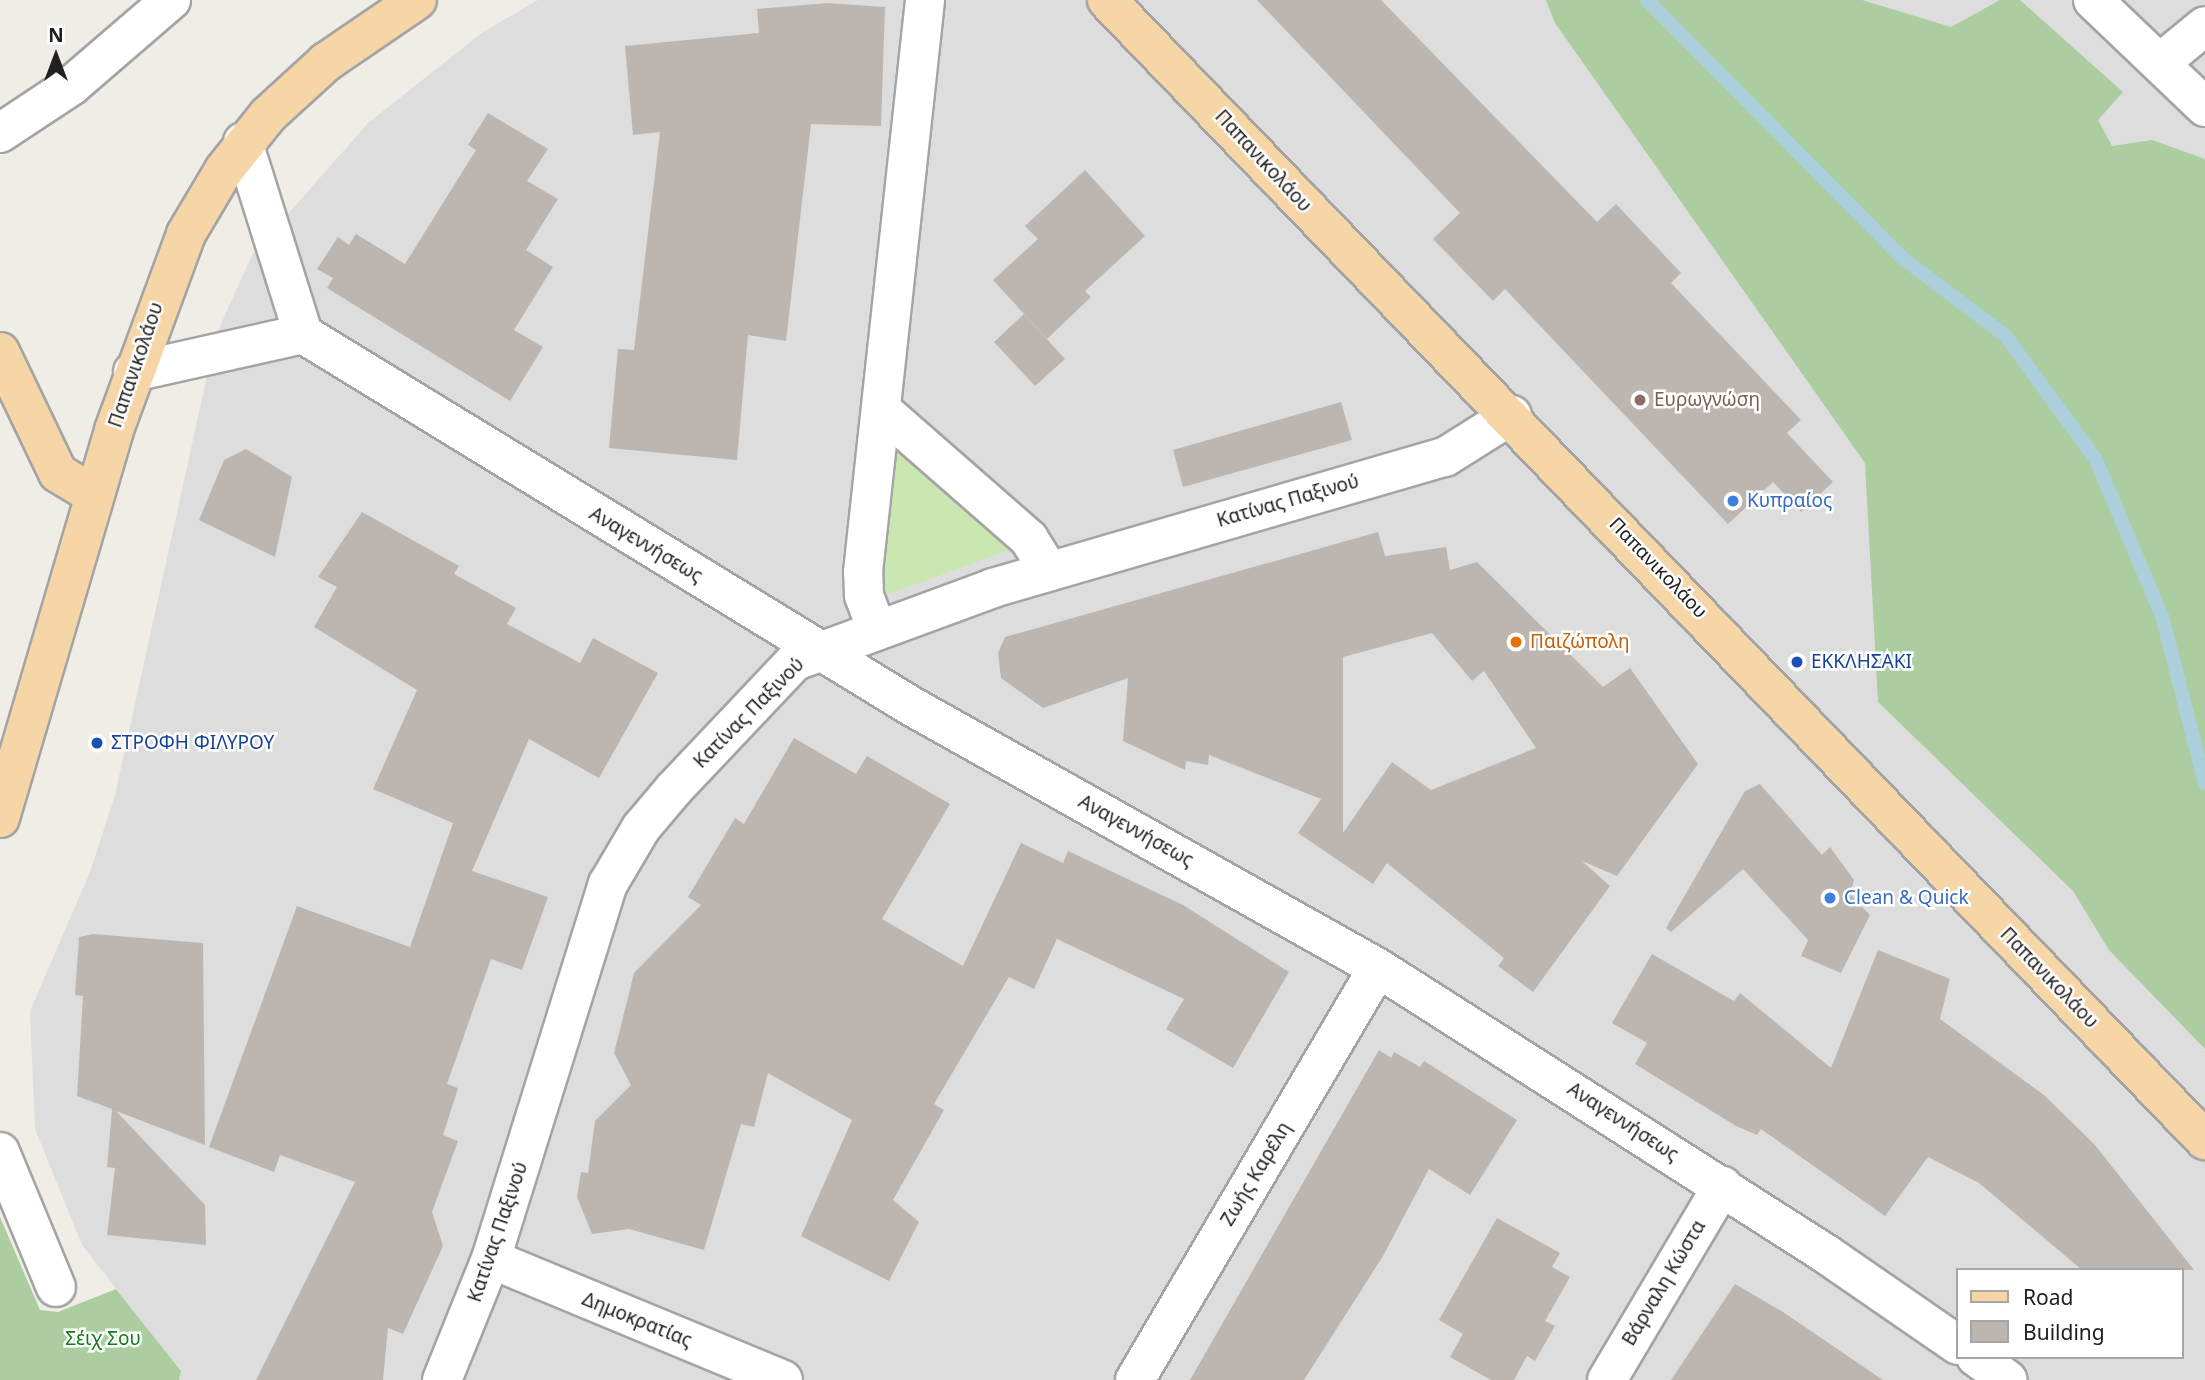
<!DOCTYPE html>
<html>
<head>
<meta charset="utf-8">
<style>
	body { margin:0 }
	#map { position:relative; width:2205px; height:1380px; overflow:hidden; background:#f0ede7; font-family:"Noto Sans",sans-serif }
	div>[style] { position:absolute }
	.residential>* { inset:0; background:#dedddd }
	.grass>* { inset:0; background:#cbe7b1 }
	.forest>* { inset:0; background:#accd9f }
	.stream>* { height:14px; margin:-7px; padding:0 7px; transform-origin:7px; border-radius:7px; background:#abcfdb }
	.building>* { inset:0; background:#bdb6b0 }
	.roads { filter:drop-shadow(2px 0 #a4a4a4) drop-shadow(-2px 0 #a4a4a4) drop-shadow(0 2px #a4a4a4) drop-shadow(0 -2px #a4a4a4) }
	.minor>* { height:38px; margin:-19px; padding:0 19px; transform-origin:19px; border-radius:19px; background:#fff }
	.major>* { height:38px; margin:-19px; padding:0 19px; transform-origin:19px; border-radius:19px; background:#f6d5a6 }
	.dots>* { width:19px; height:19px; translate:-50% -50%; box-sizing:border-box; border:4px solid #fff; border-radius:50% }
	span { translate:-50% -50%; white-space:nowrap; text-align:center; line-height:1.15; -webkit-text-stroke:5px #fff; paint-order:stroke }
	.street-label { font-size:19px; color:#202020 }
	.education-label { font-size:19px; color:#785e54 }
	.left { translate:0 -50%; text-align:left }
	.shop-label { font-size:19px; color:#366cbe }
	.food-label { font-size:19px; color:#c56008 }
	.transit-label { font-size:19px; color:#164399 }
	.park-label { font-size:19px; color:#137a1d }
	.legend { position:absolute; left:1956px; top:1268px; width:228px; height:91px; box-sizing:border-box; background:#fff; border:2px solid #a6a6a6; margin:0; padding:9px 12px; list-style:none; font-size:21px; color:#202020 }
	.legend li { display:flex; align-items:center; gap:14px; height:35px }
	.legend b { width:35px; border:2px solid #a6a6a6 }
	.north { position:absolute; left:21px; top:21px; width:70px; height:70px; -webkit-text-stroke:5px #fff; paint-order:stroke; rotate:0deg; font-size:19px; font-weight:700; line-height:28px; text-align:center; color:#202020 }
	.north::after { content:''; display:block; margin:auto; width:24px; height:32px; background:#202020; clip-path:polygon(50% 0,100% 100%,50% 72%,0 100%) }
</style>
</head>
<body>
<div id="map">
	<div class="residential">
		<div style="clip-path:polygon(evenodd,538px 0,2205px 0,2205px 1380px,179px 1380px,181px 1371px,82px 1245px,35px 1129px,30px 1011px,90px 872px,115px 795px,216px 335px,252px 255px,368px 123px,483px 32px,538px 0,1958px 1270px,2182px 1270px,2182px 1357px,1958px 1357px,1958px 1270px)"></div>
	</div>
	<div class="grass">
		<div style="clip-path:polygon(903px 451px,1005px 540px,1007px 551px,883px 596px,878px 587px,892px 454px)"></div>
	</div>
	<div class="forest">
		<div style="clip-path:polygon(1546px 0,1862px 0,1951px 27px,2000px 0,2020px 0,2123px 92px,2098px 120px,2112px 146px,2152px 140px,2205px 159px,2205px 1049px,2109px 950px,2073px 891px,1878px 702px,1865px 463px,1555px 23px)"></div>
		<div style="clip-path:polygon(0 1217px,40px 1310px,58px 1312px,116px 1289px,181px 1371px,179px 1380px,0 1380px)"></div>
	</div>
	<div class="stream">
		<div style="left:1647px;top:0;width:361px;rotate:45.3deg"></div>
		<div style="left:1901px;top:257px;width:130px;rotate:36.9deg"></div>
		<div style="left:2005px;top:335px;width:155px;rotate:53.9deg"></div>
		<div style="left:2096px;top:460px;width:169px;rotate:67.1deg"></div>
		<div style="left:2162px;top:616px;width:172px;rotate:75.6deg"></div>
	</div>
	<div class="building">
		<div style="clip-path:polygon(1257px 0,1381px 0,1597px 222px,1616px 204px,1681px 273px,1671px 283px,1801px 420px,1787px 433px,1833px 482px,1801px 512px,1773px 482px,1728px 524px,1505px 289px,1493px 301px,1433px 239px,1460px 213px)"></div>
		<div style="clip-path:polygon(828px 3px,885px 7px,881px 126px,811px 124px,786px 341px,748px 335px,737px 460px,609px 448px,618px 349px,634px 350px,660px 132px,633px 135px,625px 46px,759px 33px,757px 9px)"></div>
		<div style="clip-path:polygon(488px 113px,548px 149px,527px 181px,558px 199px,526px 250px,553px 267px,514px 330px,543px 347px,510px 401px,327px 288px,333px 278px,317px 269px,338px 237px,349px 245px,356px 234px,405px 264px,476px 150px,468px 145px)"></div>
		<div style="clip-path:polygon(1085px 170px,1145px 236px,1085px 291px,1091px 297px,1047px 339px,993px 280px,1038px 239px,1025px 226px)"></div>
		<div style="clip-path:polygon(1024px 314px,1065px 359px,1035px 386px,994px 342px)"></div>
		<div style="clip-path:polygon(1341px 402px,1352px 440px,1183px 487px,1173px 450px)"></div>
		<div style="clip-path:polygon(246px 449px,292px 477px,275px 557px,199px 520px,224px 460px)"></div>
		<div style="clip-path:polygon(362px 512px,459px 566px,454px 574px,516px 608px,507px 624px,580px 663px,593px 638px,658px 673px,599px 778px,529px 739px,472px 871px,548px 897px,522px 970px,491px 959px,447px 1084px,458px 1088px,443px 1135px,458px 1141px,432px 1212px,443px 1246px,403px 1334px,388px 1328px,383px 1380px,256px 1380px,355px 1182px,280px 1155px,274px 1172px,209px 1147px,297px 906px,410px 947px,453px 823px,373px 789px,417px 690px,314px 627px,337px 587px,318px 577px)"></div>
		<div style="clip-path:polygon(evenodd,1378px 532px,1385px 556px,1446px 547px,1450px 570px,1477px 562px,1603px 687px,1630px 668px,1698px 764px,1617px 876px,1582px 861px,1610px 886px,1533px 992px,1498px 966px,1504px 958px,1387px 863px,1373px 884px,1298px 833px,1321px 799px,1209px 755px,1208px 765px,1186px 761px,1185px 770px,1123px 741px,1128px 678px,1043px 708px,1001px 678px,998px 653px,1005px 637px,1378px 532px,1432px 633px,1472px 681px,1484px 671px,1536px 748px,1431px 790px,1392px 762px,1343px 833px,1343px 657px,1432px 633px)"></div>
		<div style="clip-path:polygon(794px 738px,856px 774px,867px 756px,950px 804px,882px 919px,963px 966px,1021px 843px,1063px 863px,1068px 851px,1183px 905px,1289px 972px,1233px 1068px,1166px 1029px,1184px 999px,1057px 939px,1034px 989px,1009px 977px,934px 1104px,944px 1110px,893px 1200px,919px 1222px,889px 1281px,801px 1236px,852px 1120px,768px 1073px,754px 1127px,741px 1124px,704px 1250px,629px 1229px,592px 1234px,577px 1197px,581px 1172px,588px 1173px,595px 1121px,631px 1085px,614px 1053px,634px 973px,701px 905px,688px 897px,735px 818px,744px 824px)"></div>
		<div style="clip-path:polygon(1760px 784px,1822px 855px,1830px 847px,1854px 880px,1850px 894px,1870px 915px,1841px 973px,1801px 956px,1808px 940px,1743px 869px,1671px 932px,1666px 928px,1745px 791px)"></div>
		<div style="clip-path:polygon(93px 934px,203px 943px,205px 1145px,116px 1111px,205px 1205px,206px 1245px,107px 1235px,115px 1168px,107px 1167px,112px 1109px,77px 1096px,83px 996px,75px 995px,79px 937px)"></div>
		<div style="clip-path:polygon(1878px 950px,1950px 979px,1940px 1019px,2044px 1095px,2095px 1145px,2194px 1270px,2082px 1270px,1979px 1183px,1928px 1157px,1885px 1216px,1761px 1129px,1757px 1135px,1736px 1126px,1635px 1064px,1647px 1043px,1612px 1023px,1652px 954px,1734px 1001px,1740px 993px,1831px 1068px)"></div>
		<div style="clip-path:polygon(1379px 1050px,1391px 1058px,1394px 1052px,1420px 1067px,1424px 1061px,1517px 1120px,1470px 1195px,1429px 1169px,1383px 1256px,1304px 1380px,1190px 1380px)"></div>
		<div style="clip-path:polygon(1497px 1218px,1560px 1253px,1552px 1267px,1570px 1277px,1545px 1321px,1555px 1326px,1535px 1361px,1527px 1356px,1514px 1380px,1491px 1380px,1450px 1357px,1463px 1334px,1439px 1320px)"></div>
		<div style="clip-path:polygon(1735px 1284px,1783px 1312px,1883px 1380px,1671px 1380px)"></div>
	</div>
	<div class="roads">
		<div class="minor">
			<div style="left:2093px;top:0;width:155px;rotate:43.7deg"></div>
			<div style="left:2160px;top:63px;width:58px;rotate:-39.4deg"></div>
			<div style="left:0;top:133px;width:85px;rotate:-33.5deg"></div>
			<div style="left:71px;top:86px;width:132px;rotate:-40.7deg"></div>
			<div style="left:243px;top:142px;width:201px;rotate:72.6deg"></div>
			<div style="left:303px;top:334px;width:713px;rotate:31.46deg"></div>
			<div style="left:911px;top:706px;width:535px;rotate:29.29deg"></div>
			<div style="left:1378px;top:968px;width:532px;rotate:32.55deg"></div>
			<div style="left:1826px;top:1254px;width:160px;rotate:34.6deg"></div>
			<div style="left:133px;top:372px;width:174px;rotate:-12.6deg"></div>
			<div style="left:883px;top:411px;width:194px;rotate:41.2deg"></div>
			<div style="left:1029px;top:539px;width:38px;rotate:58deg"></div>
			<div style="left:876px;top:627px;width:34px;rotate:-111deg"></div>
			<div style="left:864px;top:595px;width:23px;rotate:-92deg"></div>
			<div style="left:863px;top:572px;width:575px;rotate:-83.81deg"></div>
			<div style="left:0;top:1152px;width:146px;rotate:67.5deg"></div>
			<div style="left:491px;top:1259px;width:316px;rotate:22.5deg"></div>
			<div style="left:1976px;top:1357px;width:39px;rotate:36deg"></div>
			<div style="left:442px;top:1380px;width:131px;rotate:-68deg"></div>
			<div style="left:491px;top:1259px;width:393px;rotate:-72.7deg"></div>
			<div style="left:608px;top:884px;width:65px;rotate:-59.5deg"></div>
			<div style="left:641px;top:828px;width:51px;rotate:-49.8deg"></div>
			<div style="left:674px;top:789px;width:176px;rotate:-46.6deg"></div>
			<div style="left:795px;top:661px;width:211px;rotate:-20.2deg"></div>
			<div style="left:993px;top:588px;width:471px;rotate:-16.2deg"></div>
			<div style="left:1445px;top:457px;width:79px;rotate:-32.1deg"></div>
			<div style="left:1135px;top:1380px;width:478px;rotate:-59.5deg"></div>
			<div style="left:1607px;top:1380px;width:226px;rotate:-59.3deg"></div>
		</div>
		<div class="major">
			<div style="left:1107px;top:0;width:1583px;rotate:46.08deg"></div>
			<div style="left:0;top:352px;width:134px;rotate:64.4deg"></div>
			<div style="left:58px;top:473px;width:42px;rotate:31.4deg"></div>
			<div style="left:0;top:818px;width:404px;rotate:-73.6deg"></div>
			<div style="left:114px;top:430px;width:209px;rotate:-69.8deg"></div>
			<div style="left:186px;top:234px;width:74px;rotate:-59.3deg"></div>
			<div style="left:224px;top:170px;width:70px;rotate:-51.3deg"></div>
			<div style="left:268px;top:115px;width:79px;rotate:-42.4deg"></div>
			<div style="left:326px;top:62px;width:110px;rotate:-34.3deg"></div>
		</div>
	</div>
	<div class="dots">
		<div style="left:1640px;top:400px;background:#8d6e63"></div>
		<div style="left:1733px;top:501px;background:#3f7fe0"></div>
		<div style="left:1516px;top:642px;background:#e8710a"></div>
		<div style="left:1797px;top:662px;background:#1a4fb4"></div>
		<div style="left:97px;top:743px;background:#1a4fb4"></div>
		<div style="left:1830px;top:898px;background:#3f7fe0"></div>
	</div>
	<div class="street-label">
		<span style="left:1263px;top:161px;rotate:47deg">Παπανικολάου</span>
		<span style="left:136px;top:365px;rotate:-71deg">Παπανικολάου</span>
		<span style="left:1288px;top:501px;rotate:-16deg">Κατίνας Παξινού</span>
		<span style="left:646px;top:545px;rotate:31deg">Αναγεννήσεως</span>
		<span style="left:1658px;top:568px;rotate:46deg">Παπανικολάου</span>
		<span style="left:749px;top:713px;rotate:-45deg">Κατίνας Παξινού</span>
		<span style="left:1136px;top:831px;rotate:29deg">Αναγεννήσεως</span>
		<span style="left:2049px;top:978px;rotate:46deg">Παπανικολάου</span>
		<span style="left:1623px;top:1122px;rotate:33deg">Αναγεννήσεως</span>
		<span style="left:1256px;top:1174px;rotate:-59deg">Ζωής Καρέλη</span>
		<span style="left:498px;top:1232px;rotate:-71deg">Κατίνας Παξινού</span>
		<span style="left:1664px;top:1283px;rotate:-59deg">Βάρναλη Κώστα</span>
		<span style="left:637px;top:1320px;rotate:22deg">Δημοκρατίας</span>
	</div>
	<div class="education-label">
		<span class="left" style="left:1654px;top:400px">Ευρωγνώση</span>
	</div>
	<div class="shop-label">
		<span class="left" style="left:1747px;top:501px">Κυπραίος</span>
		<span class="left" style="left:1844px;top:898px">Clean &amp; Quick</span>
	</div>
	<div class="food-label">
		<span class="left" style="left:1530px;top:642px">Παιζώπολη</span>
	</div>
	<div class="transit-label">
		<span class="left" style="left:1811px;top:662px">ΕΚΚΛΗΣΑΚΙ</span>
		<span class="left" style="left:111px;top:743px">ΣΤΡΟΦΗ ΦΙΛΥΡΟΥ</span>
	</div>
	<div class="park-label">
		<span style="left:103px;top:1339px">Σέιχ Σου</span>
	</div>
	<ul class="legend">
	<li><b style="height:9px;background:#f6d5a6"></b>Road</li>
	<li><b style="height:19px;background:#bdb6b0"></b>Building</li>
	</ul>
	<div class="north">N</div>
</div>
</body>
</html>
